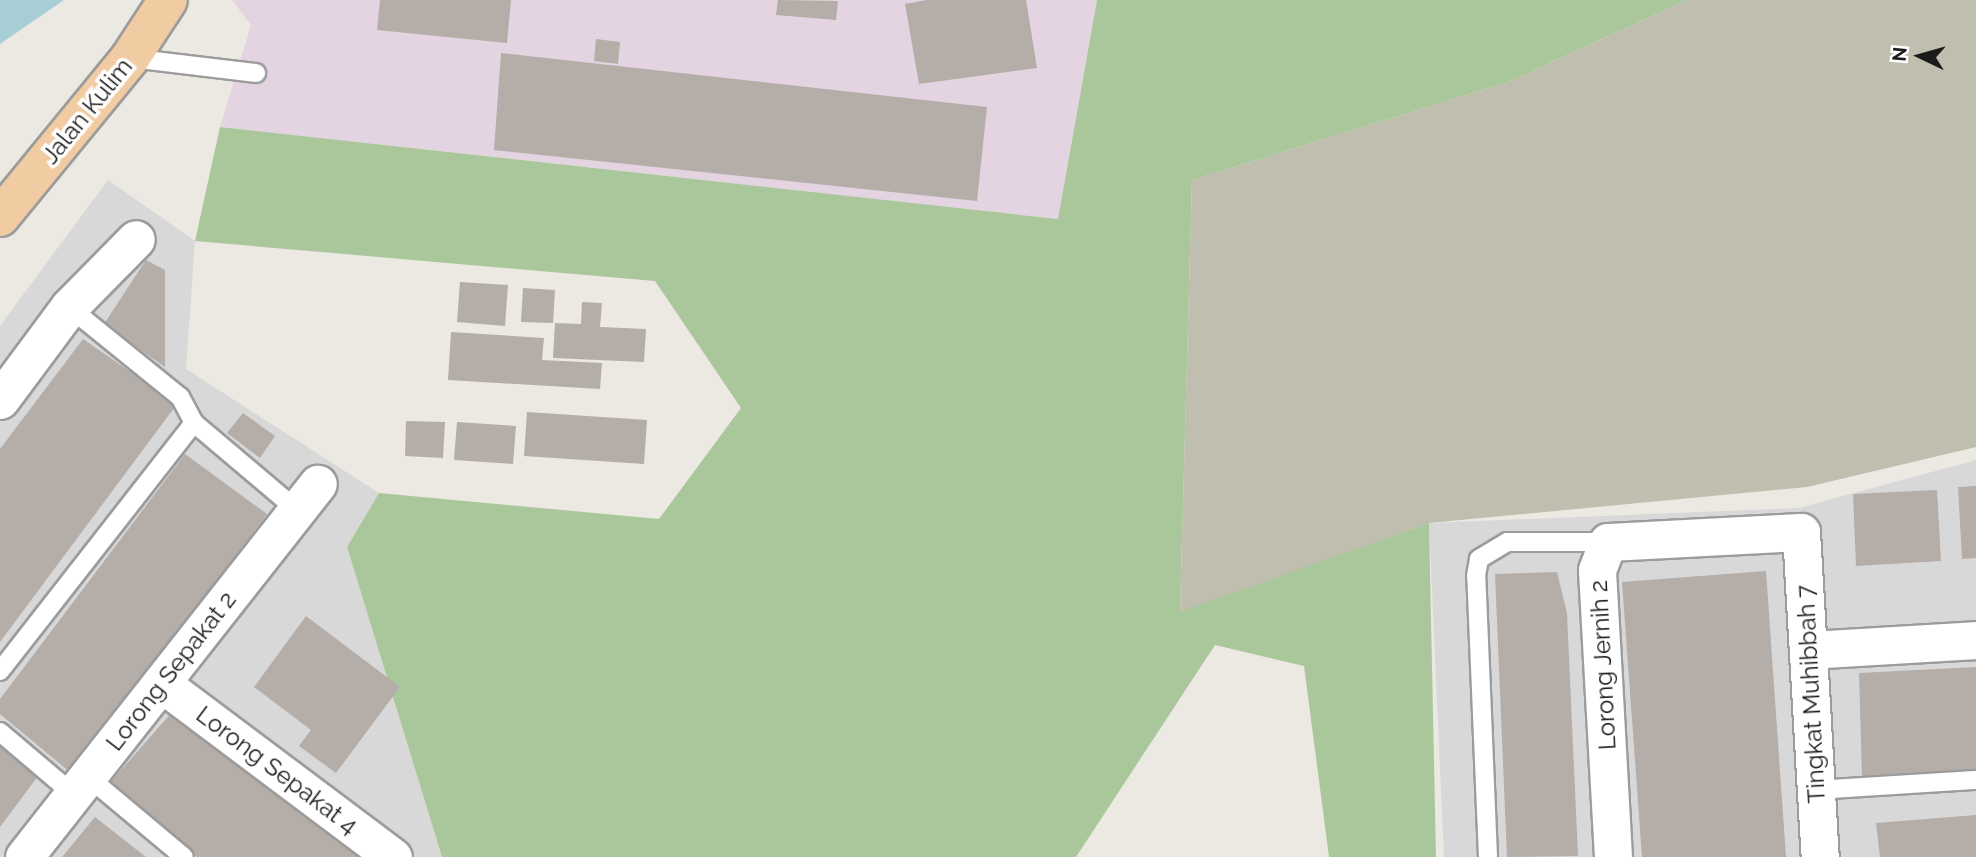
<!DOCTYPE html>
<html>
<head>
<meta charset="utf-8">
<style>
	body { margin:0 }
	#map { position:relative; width:1976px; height:857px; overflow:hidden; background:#ece8e2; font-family:Raleway,sans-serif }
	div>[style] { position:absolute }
	.residential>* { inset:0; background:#d9d8d8 }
	.industrial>* { inset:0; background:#e4d4e2 }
	.construction>* { inset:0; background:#bfbeaf }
	.forest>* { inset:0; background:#aac79b }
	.water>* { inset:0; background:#a7cdd5 }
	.building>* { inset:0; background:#b4ada8 }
	.roads { filter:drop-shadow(2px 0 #9c9c9c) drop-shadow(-2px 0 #9c9c9c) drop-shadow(0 2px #9c9c9c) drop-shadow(0 -2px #9c9c9c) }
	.service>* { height:18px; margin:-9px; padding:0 9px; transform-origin:9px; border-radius:9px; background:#fff }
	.minor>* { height:37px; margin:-18.5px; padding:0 18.5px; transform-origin:18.5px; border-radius:18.5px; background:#fff }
	.primary>* { height:38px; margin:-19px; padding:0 19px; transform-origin:19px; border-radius:19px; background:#f1cba2 }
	span { translate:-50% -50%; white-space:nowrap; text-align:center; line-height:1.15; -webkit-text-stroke:7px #fff; paint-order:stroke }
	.street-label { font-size:24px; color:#1b1b1b }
	.north { position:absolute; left:1885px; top:21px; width:70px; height:70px; -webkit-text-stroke:5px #fff; paint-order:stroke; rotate:275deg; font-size:19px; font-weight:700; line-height:28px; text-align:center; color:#1b1b1b }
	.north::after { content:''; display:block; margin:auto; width:24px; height:32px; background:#1b1b1b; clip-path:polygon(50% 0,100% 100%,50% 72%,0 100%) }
</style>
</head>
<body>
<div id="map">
	<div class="residential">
		<div style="clip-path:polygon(108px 180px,195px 241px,186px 369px,379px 493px,347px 547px,442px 857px,0 857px,0 326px)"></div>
		<div style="clip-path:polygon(1976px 460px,1976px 857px,1444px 857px,1429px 523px,1799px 508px)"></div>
	</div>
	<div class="industrial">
		<div style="clip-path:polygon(232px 0,1097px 0,1058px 219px,220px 127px,251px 25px)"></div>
	</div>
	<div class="construction">
		<div style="clip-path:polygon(1687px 0,1976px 0,1976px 447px,1807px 487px,1429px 523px,1180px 613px,1192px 180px,1508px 82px)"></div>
	</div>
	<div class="forest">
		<div style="clip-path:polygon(1097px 0,1687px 0,1508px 82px,1192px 180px,1180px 612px,1429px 523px,1436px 857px,1329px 857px,1304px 666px,1215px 645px,1076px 857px,442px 857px,347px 547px,379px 493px,659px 519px,741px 408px,655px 281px,195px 241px,220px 127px,1058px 219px)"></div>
	</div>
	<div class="water">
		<div style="clip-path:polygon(0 0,64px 0,0 44px)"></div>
	</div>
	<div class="building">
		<div style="clip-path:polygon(380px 0,511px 0,507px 43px,377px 30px)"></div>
		<div style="clip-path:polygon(778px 0,838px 1px,836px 20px,776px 15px)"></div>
		<div style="clip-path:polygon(926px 0,1026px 0,1037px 68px,919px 84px,905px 4px)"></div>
		<div style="clip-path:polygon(596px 39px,620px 42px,618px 64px,594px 61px)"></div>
		<div style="clip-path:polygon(501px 53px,987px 107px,977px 201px,494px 150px)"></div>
		<div style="clip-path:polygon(146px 260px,165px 270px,165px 367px,104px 324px)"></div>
		<div style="clip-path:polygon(460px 282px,508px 285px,505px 326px,457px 322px)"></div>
		<div style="clip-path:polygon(523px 288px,555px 290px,553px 323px,521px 322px)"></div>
		<div style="clip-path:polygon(582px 302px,602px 303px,600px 327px,646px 329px,644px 362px,553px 358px,555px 323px,581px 324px)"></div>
		<div style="clip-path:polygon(451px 332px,544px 338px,542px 360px,602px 363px,600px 389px,448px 380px)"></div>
		<div style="clip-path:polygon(83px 339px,177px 404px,0 642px,0 449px)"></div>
		<div style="clip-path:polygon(527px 412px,647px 420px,644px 464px,524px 456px)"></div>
		<div style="clip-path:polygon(243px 413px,275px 436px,260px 458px,227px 433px)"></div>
		<div style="clip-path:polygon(406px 421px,445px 422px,443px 458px,405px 456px)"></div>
		<div style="clip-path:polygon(457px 422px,516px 426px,513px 464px,454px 460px)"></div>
		<div style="clip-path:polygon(185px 454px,267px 514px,71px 773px,0 714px,0 699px)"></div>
		<div style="clip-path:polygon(1976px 486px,1976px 558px,1962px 559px,1958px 487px)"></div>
		<div style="clip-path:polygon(1937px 490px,1941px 561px,1856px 566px,1853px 494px)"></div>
		<div style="clip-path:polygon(1766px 571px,1786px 857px,1642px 857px,1622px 582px)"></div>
		<div style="clip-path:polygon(1557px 572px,1567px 613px,1578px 856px,1507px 857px,1495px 574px)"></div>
		<div style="clip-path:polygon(306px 616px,400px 687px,336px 773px,299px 746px,311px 730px,254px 687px)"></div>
		<div style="clip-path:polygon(1976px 667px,1976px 769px,1862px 777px,1859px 673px)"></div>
		<div style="clip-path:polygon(173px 711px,360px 857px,197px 857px,108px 785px)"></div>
		<div style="clip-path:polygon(0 745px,38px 776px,0 827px)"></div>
		<div style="clip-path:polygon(1976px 815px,1976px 857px,1880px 857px,1876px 823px)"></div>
		<div style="clip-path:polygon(95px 817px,146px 857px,62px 857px)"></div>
	</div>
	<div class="roads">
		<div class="service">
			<div style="left:130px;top:58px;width:127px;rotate:6.8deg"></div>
			<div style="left:194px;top:423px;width:135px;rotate:40.2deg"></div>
			<div style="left:0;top:671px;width:315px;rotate:-52deg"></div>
			<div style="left:194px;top:423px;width:30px;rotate:-118deg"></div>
			<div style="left:180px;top:397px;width:143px;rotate:-141deg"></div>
			<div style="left:0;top:732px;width:96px;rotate:40.3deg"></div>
			<div style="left:87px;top:776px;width:126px;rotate:39.9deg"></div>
			<div style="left:1816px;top:790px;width:160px;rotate:-3.6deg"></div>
			<div style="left:1488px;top:857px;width:281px;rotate:-92.4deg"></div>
			<div style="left:1476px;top:576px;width:17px;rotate:-80deg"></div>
			<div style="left:1479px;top:559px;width:33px;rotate:-31deg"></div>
			<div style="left:1507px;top:542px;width:101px"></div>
		</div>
		<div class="minor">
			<div style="left:0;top:400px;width:116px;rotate:-53.4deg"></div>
			<div style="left:69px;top:307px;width:95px;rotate:-45.4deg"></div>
			<div style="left:1808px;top:650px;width:168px;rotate:-3.4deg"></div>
			<div style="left:161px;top:683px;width:290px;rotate:36.9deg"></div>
			<div style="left:24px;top:857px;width:475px;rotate:-51.8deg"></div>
			<div style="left:1613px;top:857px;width:287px;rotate:-93.2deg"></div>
			<div style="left:1597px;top:570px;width:30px;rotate:-69deg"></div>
			<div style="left:1608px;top:542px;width:193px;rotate:-3deg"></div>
			<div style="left:1801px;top:532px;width:326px;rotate:86.7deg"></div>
		</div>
		<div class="primary">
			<div style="left:0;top:217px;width:205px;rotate:-50.7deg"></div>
			<div style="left:130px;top:58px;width:69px;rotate:-56.8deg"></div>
		</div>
	</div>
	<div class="street-label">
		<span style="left:87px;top:111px;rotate:-51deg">Jalan Kulim</span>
		<span style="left:1603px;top:665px;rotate:-93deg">Lorong Jernih 2</span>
		<span style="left:171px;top:671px;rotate:-52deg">Lorong Sepakat 2</span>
		<span style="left:1811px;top:694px;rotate:-93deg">Tingkat Muhibbah 7</span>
		<span style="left:277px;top:770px;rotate:37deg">Lorong Sepakat 4</span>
	</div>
	<div class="north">N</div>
</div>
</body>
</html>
